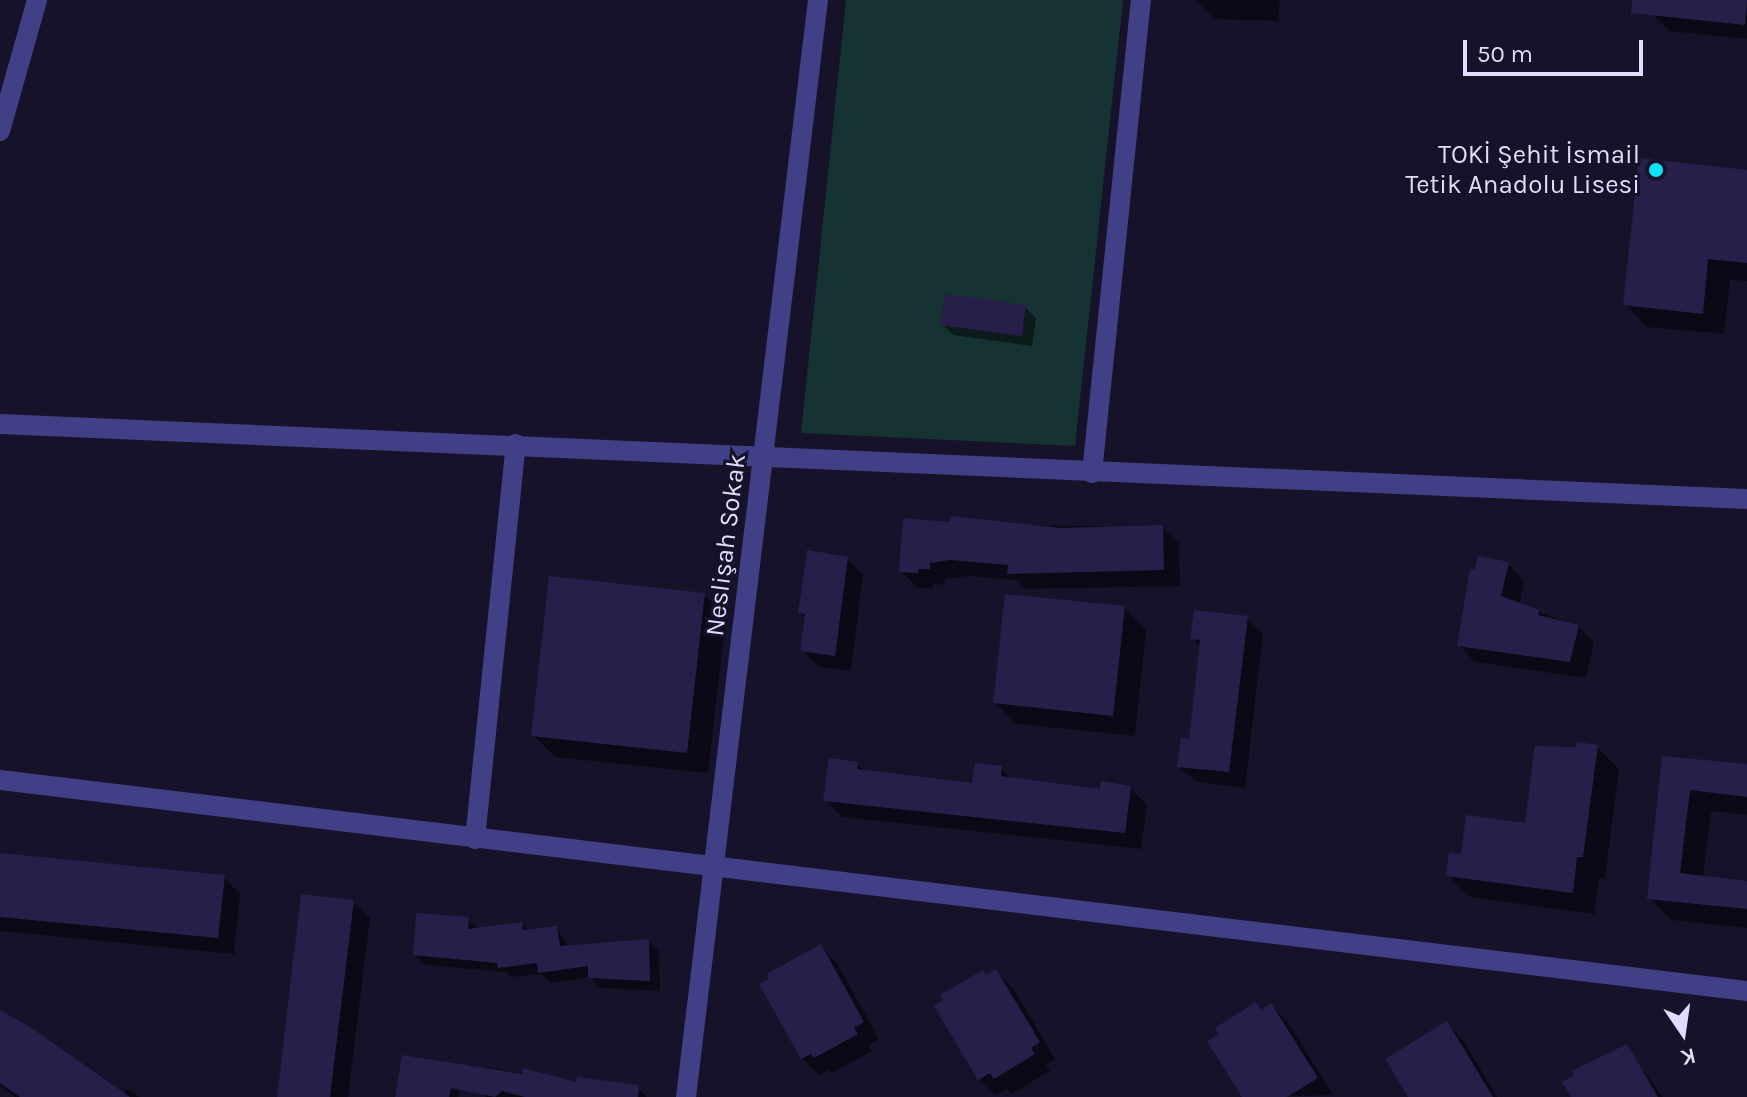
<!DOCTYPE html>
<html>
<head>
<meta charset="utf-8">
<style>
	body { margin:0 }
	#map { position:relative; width:1747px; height:1097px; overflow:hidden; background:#16122a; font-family:Karla,sans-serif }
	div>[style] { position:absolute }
	.green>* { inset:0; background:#153332 }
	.shadow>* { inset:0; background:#0007 }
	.building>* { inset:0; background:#271f4a }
	.street>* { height:20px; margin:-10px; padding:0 10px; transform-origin:10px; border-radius:10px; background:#413f86 }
	.dots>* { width:22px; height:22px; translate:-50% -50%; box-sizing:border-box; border:4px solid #16122a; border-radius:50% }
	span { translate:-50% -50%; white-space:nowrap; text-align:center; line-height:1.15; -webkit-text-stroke:6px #16122a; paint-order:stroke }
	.poi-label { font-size:26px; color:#dfdcfe }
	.right { translate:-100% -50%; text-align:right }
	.street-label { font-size:26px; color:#dfdcfe }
	.north { position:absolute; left:1643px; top:993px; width:80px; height:80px; -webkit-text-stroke:6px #16122a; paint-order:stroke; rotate:167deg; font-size:22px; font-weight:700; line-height:32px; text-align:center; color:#dfdcfe }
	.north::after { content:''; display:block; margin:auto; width:28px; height:36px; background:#dfdcfe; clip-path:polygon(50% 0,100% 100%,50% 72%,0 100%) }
	.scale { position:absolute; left:1463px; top:40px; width:180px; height:36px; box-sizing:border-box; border:4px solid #dfdcfe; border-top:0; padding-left:10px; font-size:24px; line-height:28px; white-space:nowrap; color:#dfdcfe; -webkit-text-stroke:6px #16122a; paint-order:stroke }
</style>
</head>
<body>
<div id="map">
	<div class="green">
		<div style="clip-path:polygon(846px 0,1123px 0,1075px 446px,801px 433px)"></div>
	</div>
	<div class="shadow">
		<div style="clip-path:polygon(1197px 0,1280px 0,1278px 21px,1216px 19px)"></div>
		<div style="clip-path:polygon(1654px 0,1747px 0,1747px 39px,1669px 31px,1653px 15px)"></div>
		<div style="clip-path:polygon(1747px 172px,1747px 281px,1730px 280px,1724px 334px,1647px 327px,1626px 305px)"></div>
		<div style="clip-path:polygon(1025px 307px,1036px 318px,1032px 346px,953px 335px,942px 324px)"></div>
		<div style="clip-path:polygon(952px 524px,1162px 527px,1179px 544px,1180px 586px,1026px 589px,1016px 580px,968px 576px,946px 579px,945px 585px,934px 584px,933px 589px,917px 588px,901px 571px)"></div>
		<div style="clip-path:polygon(847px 558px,863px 575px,851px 671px,819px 667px,802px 650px,807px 619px,800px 612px)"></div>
		<div style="clip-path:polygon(1508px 564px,1524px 581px,1519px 605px,1578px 626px,1594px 643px,1586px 678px,1475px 662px,1459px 645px)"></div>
		<div style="clip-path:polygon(704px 595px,726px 617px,708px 773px,555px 757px,533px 735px)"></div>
		<div style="clip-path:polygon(1124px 608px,1146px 630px,1135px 736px,1017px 724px,995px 702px)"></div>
		<div style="clip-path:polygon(1247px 618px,1263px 634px,1245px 788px,1196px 782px,1179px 766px,1190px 742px,1201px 647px,1193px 638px)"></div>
		<div style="clip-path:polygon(1597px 747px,1619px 769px,1605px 878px,1599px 878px,1594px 914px,1470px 897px,1448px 875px,1463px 857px,1526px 825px)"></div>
		<div style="clip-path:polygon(1664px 758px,1747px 766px,1747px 815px,1711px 811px,1703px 878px,1747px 883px,1747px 928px,1671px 920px,1649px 898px)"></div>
		<div style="clip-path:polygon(857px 764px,865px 772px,974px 785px,1001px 768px,1012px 780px,1102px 792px,1130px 788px,1147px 804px,1141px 849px,842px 817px,825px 800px)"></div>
		<div style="clip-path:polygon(0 855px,224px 877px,240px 894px,234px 954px,0 931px)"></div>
		<div style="clip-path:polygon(353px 902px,370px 918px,348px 1097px,278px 1097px)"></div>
		<div style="clip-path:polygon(468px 919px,479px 930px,522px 924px,529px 931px,557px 928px,568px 947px,648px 941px,659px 951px,660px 991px,601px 988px,590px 977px,551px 983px,542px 974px,511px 977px,506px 972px,426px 965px,415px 954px)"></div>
		<div style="clip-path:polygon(820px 947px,837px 963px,879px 1039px,869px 1045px,872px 1051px,832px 1073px,828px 1070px,819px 1075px,802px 1058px,772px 979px)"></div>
		<div style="clip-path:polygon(996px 971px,1013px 988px,1055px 1059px,1046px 1065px,1050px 1071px,1012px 1094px,1007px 1089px,996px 1095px,980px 1079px,987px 976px)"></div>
		<div style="clip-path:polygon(1271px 1006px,1288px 1022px,1333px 1095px,1244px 1097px,1262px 1011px)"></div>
		<div style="clip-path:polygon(0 1014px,108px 1097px,15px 1097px,0 1086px)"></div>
		<div style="clip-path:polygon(1447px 1024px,1463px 1040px,1497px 1097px,1410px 1097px)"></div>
		<div style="clip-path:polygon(1626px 1047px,1663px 1097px,1573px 1097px)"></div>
		<div style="clip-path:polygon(487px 1067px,578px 1084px,637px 1087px,647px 1097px,486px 1097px,482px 1093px)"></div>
		<div style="clip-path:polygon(460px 1080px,458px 1097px,405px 1097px)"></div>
		<div style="clip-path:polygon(127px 1089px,140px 1097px,121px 1097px)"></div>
	</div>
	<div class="building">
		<div style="clip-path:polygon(1632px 0,1747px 0,1745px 25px,1631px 13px)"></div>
		<div style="clip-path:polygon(1639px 158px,1747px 170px,1747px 263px,1708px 259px,1703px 314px,1623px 305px)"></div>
		<div style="clip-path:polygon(945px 294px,1026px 305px,1022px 336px,940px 325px)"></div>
		<div style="clip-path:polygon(951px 516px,1061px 528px,1163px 525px,1164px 570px,1007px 574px,1008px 565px,950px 560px,930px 563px,930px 569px,918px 569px,918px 573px,899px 572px,903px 518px,950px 522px)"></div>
		<div style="clip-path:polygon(807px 550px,848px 557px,835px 656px,800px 651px,805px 614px,798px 613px)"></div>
		<div style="clip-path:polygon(1478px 556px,1509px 562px,1501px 596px,1539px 610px,1538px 615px,1579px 625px,1570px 662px,1457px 646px,1470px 569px,1475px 569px)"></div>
		<div style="clip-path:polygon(549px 576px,705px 593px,687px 753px,531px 736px)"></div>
		<div style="clip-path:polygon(1005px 594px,1125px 606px,1113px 716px,993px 703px)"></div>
		<div style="clip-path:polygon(1194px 610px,1248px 616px,1229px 772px,1177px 767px,1181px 738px,1189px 739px,1200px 640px,1190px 639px)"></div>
		<div style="clip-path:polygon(1577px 742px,1598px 745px,1583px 857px,1577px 857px,1573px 893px,1446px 876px,1449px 853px,1461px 854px,1466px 815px,1525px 823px,1535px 746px,1576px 747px)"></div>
		<div style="clip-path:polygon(1662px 756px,1747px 764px,1747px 797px,1690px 790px,1680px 873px,1747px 881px,1747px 909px,1647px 899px)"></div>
		<div style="clip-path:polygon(829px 758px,858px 762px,857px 769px,972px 783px,975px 763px,1002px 766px,1001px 776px,1100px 789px,1101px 781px,1131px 786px,1125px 833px,823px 801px)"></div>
		<div style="clip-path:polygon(0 853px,225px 875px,218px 938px,0 917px)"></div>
		<div style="clip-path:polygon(301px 894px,354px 900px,330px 1097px,277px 1097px)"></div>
		<div style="clip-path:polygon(416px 913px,469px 917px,468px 929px,522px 922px,523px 930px,557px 926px,560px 946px,649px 939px,650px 981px,588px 978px,588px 966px,538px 973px,537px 963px,498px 968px,497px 963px,413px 955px)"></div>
		<div style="clip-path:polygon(821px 944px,864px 1022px,854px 1028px,858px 1034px,814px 1058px,811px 1054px,801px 1059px,759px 984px,769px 979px,767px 974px)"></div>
		<div style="clip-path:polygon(996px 969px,1040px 1042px,1031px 1048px,1035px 1054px,994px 1079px,990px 1073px,978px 1080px,934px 1006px,943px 1000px,940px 995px,983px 970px,986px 975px)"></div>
		<div style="clip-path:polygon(1256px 1002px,1261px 1010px,1271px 1003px,1318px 1078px,1287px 1097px,1242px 1097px,1207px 1041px,1219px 1034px,1215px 1028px)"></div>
		<div style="clip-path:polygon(0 1010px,30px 1027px,130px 1097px,20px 1097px,0 1083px)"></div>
		<div style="clip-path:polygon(1447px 1021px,1493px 1097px,1408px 1097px,1385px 1059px)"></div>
		<div style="clip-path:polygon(1627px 1044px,1658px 1097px,1571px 1097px,1562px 1082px,1574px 1075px,1572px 1071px)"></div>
		<div style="clip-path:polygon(402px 1055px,522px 1074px,523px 1068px,576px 1082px,577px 1077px,639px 1085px,638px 1097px,525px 1097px,502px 1091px,495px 1097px,451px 1088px,449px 1097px,395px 1097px)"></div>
	</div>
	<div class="street">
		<div style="left:0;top:131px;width:136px;rotate:-74.2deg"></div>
		<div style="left:0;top:424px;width:1749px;rotate:2.46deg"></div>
		<div style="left:1092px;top:473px;width:476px;rotate:-84.1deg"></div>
		<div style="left:0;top:780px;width:1760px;rotate:6.89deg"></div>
		<div style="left:475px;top:839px;width:397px;rotate:-84.1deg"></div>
		<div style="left:686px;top:1097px;width:1105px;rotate:-83.14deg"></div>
	</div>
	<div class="dots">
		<div style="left:1656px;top:170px;background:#10e2f5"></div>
	</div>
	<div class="poi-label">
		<span class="right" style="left:1640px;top:170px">TOKİ Şehit İsmail<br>Tetik Anadolu Lisesi</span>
	</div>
	<div class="street-label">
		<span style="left:726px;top:545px;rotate:-83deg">Neslişah Sokak</span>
	</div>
	<div class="north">K</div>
	<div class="scale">50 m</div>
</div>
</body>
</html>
